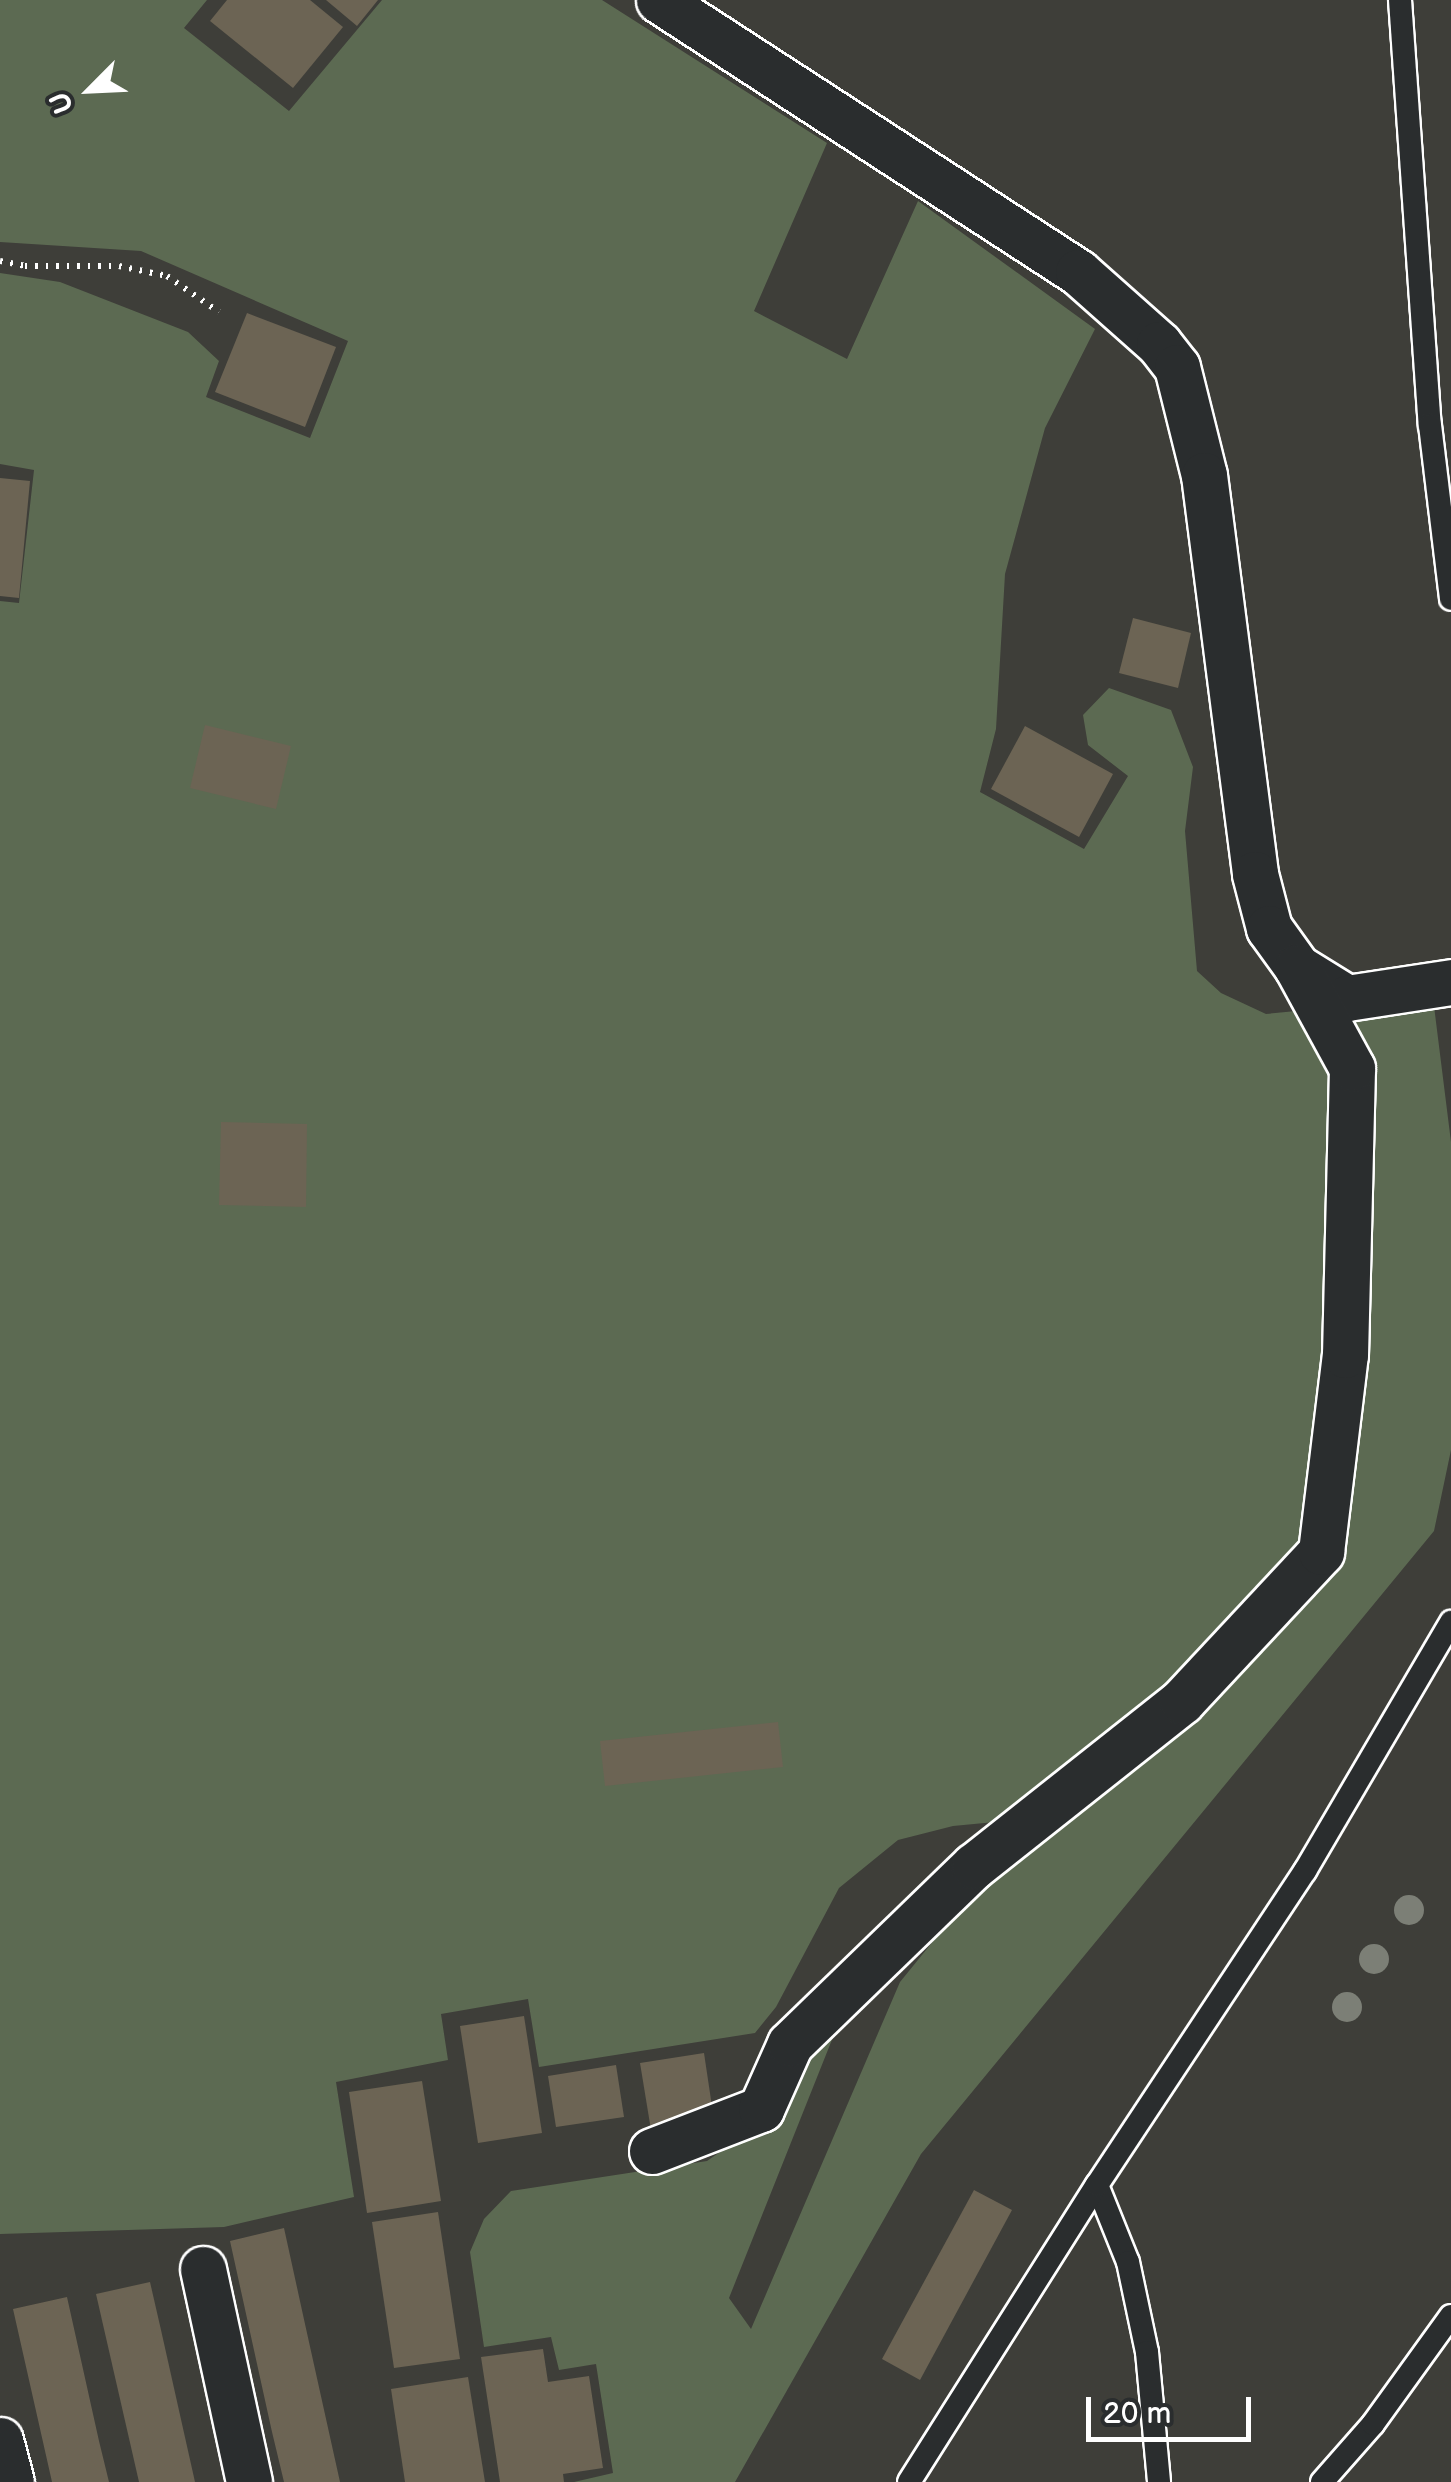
<!DOCTYPE html>
<html>
<head>
<meta charset="utf-8">
<style>
	body { margin:0 }
	#map { position:relative; width:1451px; height:2482px; overflow:hidden; background:#3e3e39; font-family:"Balsamiq Sans",sans-serif }
	div>[style] { position:absolute }
	.green>* { inset:0; background:#5c6a52 }
	.building>* { inset:0; background:#6c6454 }
	.path>* { height:6px; margin-top:-3px; transform-origin:0; background:repeating-linear-gradient(90deg,#fff 0 2.5px,transparent 0 10.5px) }
	.roads { filter:drop-shadow(2px 0 #fff) drop-shadow(-2px 0 #fff) drop-shadow(0 2px #fff) drop-shadow(0 -2px #fff) }
	.lane>* { height:22px; margin:-11px; padding:0 11px; transform-origin:11px; border-radius:11px; background:#2a2d2e }
	.street>* { height:45px; margin:-22.5px; padding:0 22.5px; transform-origin:22.5px; border-radius:22.5px; background:#2a2d2e }
	.trees>* { width:30px; height:30px; margin:-15px; border-radius:50%; background:#7c7f76 }
	span { translate:-50% -50%; white-space:nowrap; text-align:center; line-height:1.15; -webkit-text-stroke:9px #2a2d2e; paint-order:stroke }
	.north { position:absolute; left:40px; top:40px; width:100px; height:100px; -webkit-text-stroke:8px #2a2d2e; paint-order:stroke; rotate:246deg; font-size:28px; font-weight:700; line-height:40px; text-align:center; color:#fff }
	.north::after { content:''; display:block; margin:auto; width:35px; height:45px; background:#fff; clip-path:polygon(50% 0,100% 100%,50% 72%,0 100%) }
	.scale { position:absolute; left:1086px; top:2397px; width:165px; height:45px; box-sizing:border-box; border:5px solid #fff; border-top:0; padding-left:12px; font-size:30px; line-height:35px; white-space:nowrap; color:#fff; -webkit-text-stroke:8px #2a2d2e; paint-order:stroke }
</style>
</head>
<body>
<div id="map">
	<div class="green">
		<div style="clip-path:polygon(0 0,207px 0,184px 28px,289px 111px,382px 0,602px 0,827px 143px,754px 311px,847px 359px,918px 201px,1095px 329px,1045px 428px,1005px 574px,996px 729px,980px 792px,1084px 849px,1128px 776px,1088px 745px,1083px 715px,1109px 688px,1171px 710px,1193px 767px,1185px 831px,1197px 971px,1221px 993px,1266px 1014px,1433px 998px,1451px 1142px,1451px 1450px,1434px 1531px,921px 2154px,735px 2482px,574px 2482px,613px 2473px,596px 2364px,559px 2370px,551px 2337px,484px 2347px,470px 2252px,484px 2219px,511px 2191px,707px 2161px,769px 2118px,855px 1982px,729px 2298px,751px 2329px,900px 1982px,1000px 1859px,995px 1822px,953px 1826px,898px 1840px,839px 1888px,776px 2007px,755px 2033px,539px 2067px,528px 1999px,441px 2014px,448px 2060px,336px 2082px,354px 2197px,224px 2227px,0 2234px,0 601px,19px 603px,34px 470px,0 464px,0 273px,60px 282px,188px 332px,219px 361px,206px 397px,310px 438px,348px 341px,141px 251px,0 242px)"></div>
	</div>
	<div class="building">
		<div style="clip-path:polygon(227px 0,310px 0,343px 27px,293px 88px,210px 21px)"></div>
		<div style="clip-path:polygon(326px 0,378px 0,357px 26px)"></div>
		<div style="clip-path:polygon(247px 313px,336px 347px,305px 427px,215px 392px)"></div>
		<div style="clip-path:polygon(0 478px,30px 481px,19px 598px,0 596px)"></div>
		<div style="clip-path:polygon(1133px 618px,1191px 633px,1178px 688px,1119px 673px)"></div>
		<div style="clip-path:polygon(205px 725px,291px 746px,276px 809px,190px 788px)"></div>
		<div style="clip-path:polygon(1025px 726px,1113px 774px,1079px 837px,991px 789px)"></div>
		<div style="clip-path:polygon(221px 1122px,307px 1124px,306px 1207px,219px 1205px)"></div>
		<div style="clip-path:polygon(778px 1722px,783px 1767px,605px 1786px,600px 1741px)"></div>
		<div style="clip-path:polygon(524px 2016px,542px 2133px,478px 2143px,460px 2026px)"></div>
		<div style="clip-path:polygon(704px 2053px,714px 2120px,651px 2130px,640px 2063px)"></div>
		<div style="clip-path:polygon(616px 2065px,624px 2117px,556px 2127px,548px 2076px)"></div>
		<div style="clip-path:polygon(422px 2081px,441px 2201px,367px 2213px,349px 2092px)"></div>
		<div style="clip-path:polygon(974px 2190px,1012px 2210px,920px 2380px,882px 2359px)"></div>
		<div style="clip-path:polygon(438px 2212px,460px 2359px,394px 2368px,372px 2222px)"></div>
		<div style="clip-path:polygon(284px 2228px,305px 2324px,340px 2482px,284px 2482px,272px 2432px,230px 2241px)"></div>
		<div style="clip-path:polygon(150px 2282px,161px 2330px,195px 2482px,139px 2482px,96px 2294px)"></div>
		<div style="clip-path:polygon(67px 2297px,99px 2441px,109px 2482px,52px 2482px,13px 2309px)"></div>
		<div style="clip-path:polygon(543px 2349px,548px 2382px,589px 2376px,603px 2468px,563px 2474px,564px 2482px,500px 2482px,481px 2357px)"></div>
		<div style="clip-path:polygon(468px 2377px,485px 2482px,405px 2482px,391px 2389px)"></div>
	</div>
	<div class="path">
		<div style="left:0;top:261px;width:25px;rotate:11deg"></div>
		<div style="left:25px;top:266px;width:94px"></div>
		<div style="left:119px;top:266px;width:49px;rotate:11.8deg"></div>
		<div style="left:167px;top:276px;width:63px;rotate:34.7deg"></div>
	</div>
	<div class="roads">
		<div class="lane">
			<div style="left:1400px;top:0;width:426px;rotate:86deg"></div>
			<div style="left:1430px;top:425px;width:175px;rotate:83.1deg"></div>
			<div style="left:1097px;top:2185px;width:83px;rotate:68.1deg"></div>
			<div style="left:1128px;top:2262px;width:92px;rotate:78.1deg"></div>
			<div style="left:1147px;top:2352px;width:131px;rotate:84.7deg"></div>
			<div style="left:909px;top:2482px;width:352px;rotate:-57.7deg"></div>
			<div style="left:1097px;top:2185px;width:377px;rotate:-56.5deg"></div>
			<div style="left:1305px;top:1871px;width:289px;rotate:-59.6deg"></div>
			<div style="left:1322px;top:2482px;width:77px;rotate:-48.7deg"></div>
			<div style="left:1373px;top:2424px;width:133px;rotate:-54.2deg"></div>
		</div>
		<div class="street">
			<div style="left:659px;top:0;width:500px;rotate:33deg"></div>
			<div style="left:1078px;top:272px;width:108px;rotate:41.6deg"></div>
			<div style="left:1159px;top:344px;width:29px;rotate:52deg"></div>
			<div style="left:1177px;top:367px;width:111px;rotate:76deg"></div>
			<div style="left:1204px;top:475px;width:402px;rotate:82.7deg"></div>
			<div style="left:1255px;top:874px;width:56px;rotate:75.5deg"></div>
			<div style="left:1269px;top:928px;width:48px;rotate:54.3deg"></div>
			<div style="left:1297px;top:967px;width:59px;rotate:31.8deg"></div>
			<div style="left:1347px;top:998px;width:105px;rotate:-8.7deg"></div>
			<div style="left:652px;top:2151px;width:117px;rotate:-21.1deg"></div>
			<div style="left:761px;top:2109px;width:71px;rotate:-66deg"></div>
			<div style="left:790px;top:2044px;width:256px;rotate:-44.1deg"></div>
			<div style="left:974px;top:1866px;width:265px;rotate:-38.4deg"></div>
			<div style="left:1182px;top:1701px;width:204px;rotate:-47deg"></div>
			<div style="left:1321px;top:1552px;width:198px;rotate:-83.1deg"></div>
			<div style="left:1345px;top:1355px;width:287px;rotate:-88.6deg"></div>
			<div style="left:1352px;top:1068px;width:115px;rotate:-118.6deg"></div>
			<div style="left:203px;top:2269px;width:218px;rotate:77.8deg"></div>
			<div style="left:0;top:2440px;width:43px;rotate:75.3deg"></div>
		</div>
	</div>
	<div class="trees">
		<div style="left:1409px;top:1910px"></div>
		<div style="left:1374px;top:1959px"></div>
		<div style="left:1347px;top:2007px"></div>
	</div>
	<div class="north">U</div>
	<div class="scale">20 m</div>
</div>
</body>
</html>
